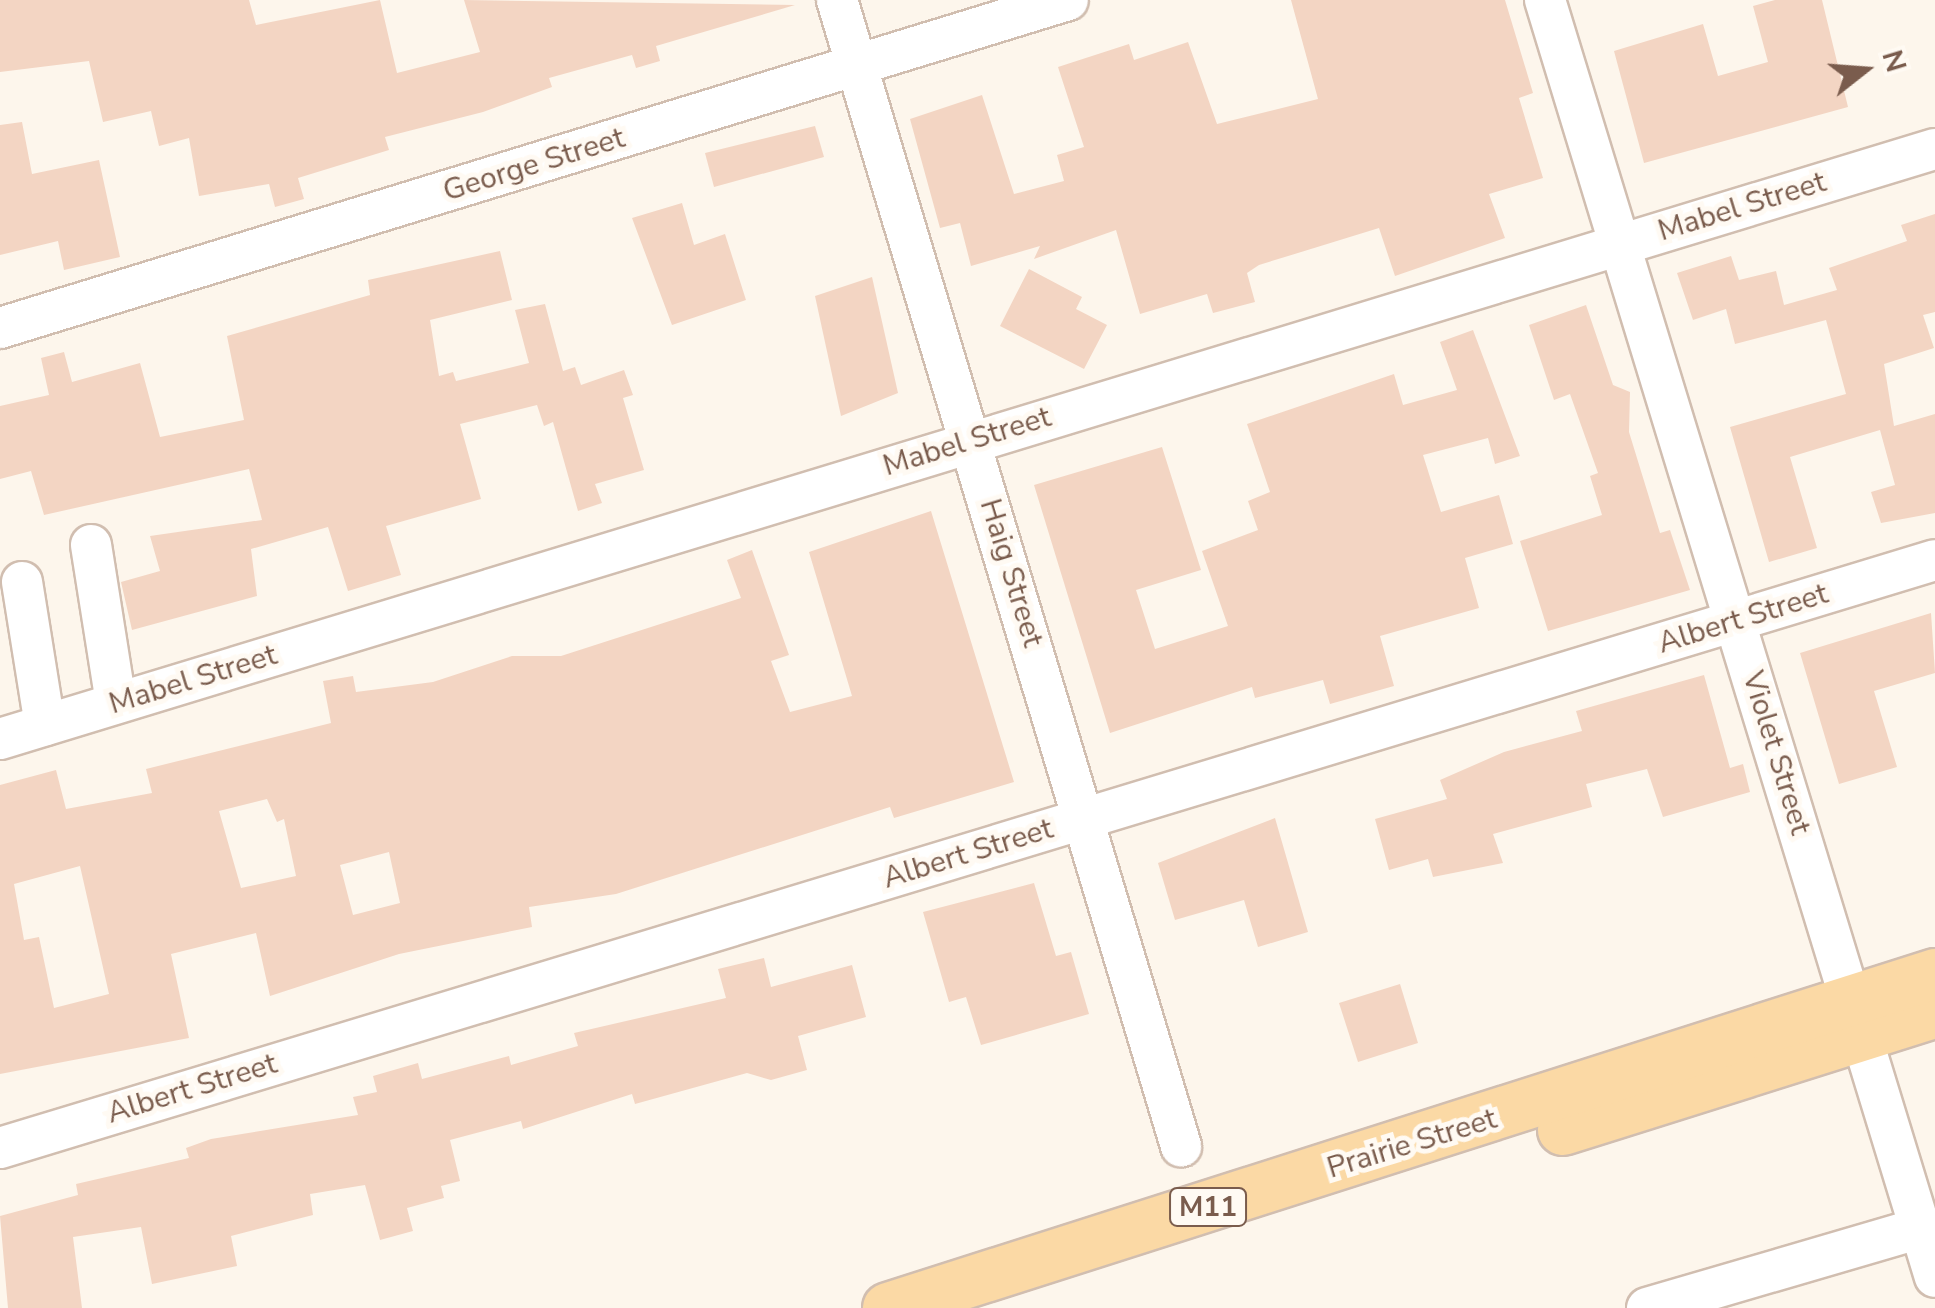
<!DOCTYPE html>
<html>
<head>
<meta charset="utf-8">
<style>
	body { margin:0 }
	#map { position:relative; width:1935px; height:1308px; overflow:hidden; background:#fdf6ec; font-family:"Nunito Sans",sans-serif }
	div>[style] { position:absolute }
	.building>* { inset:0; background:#f3d5c3 }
	.roads { filter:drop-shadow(2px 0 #d1beb0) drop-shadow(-2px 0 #d1beb0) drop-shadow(0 2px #d1beb0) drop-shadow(0 -2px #d1beb0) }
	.minor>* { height:40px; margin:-20px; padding:0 20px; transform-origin:20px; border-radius:20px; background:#fff }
	.major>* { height:50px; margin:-25px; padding:0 25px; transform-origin:25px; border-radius:25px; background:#fbd9a5 }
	span { translate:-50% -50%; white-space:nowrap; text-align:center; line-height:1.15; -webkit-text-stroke:10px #fffaf3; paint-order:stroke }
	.shield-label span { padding:2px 8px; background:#fffaf3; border:2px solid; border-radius:8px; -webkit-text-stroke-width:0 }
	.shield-label { font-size:28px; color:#7a5c4d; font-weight:700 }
	.street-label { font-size:30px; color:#7a5c4d }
	.north { position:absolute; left:1815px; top:20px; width:100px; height:100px; -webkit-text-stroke:8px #fffaf3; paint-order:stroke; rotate:73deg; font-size:28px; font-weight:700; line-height:40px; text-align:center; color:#7a5c4d }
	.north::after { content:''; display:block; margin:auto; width:35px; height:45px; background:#7a5c4d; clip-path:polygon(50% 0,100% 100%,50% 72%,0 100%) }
</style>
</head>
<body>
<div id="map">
	<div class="building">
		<div style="clip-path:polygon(0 0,249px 0,256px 25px,380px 0,397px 73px,480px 52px,464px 0,795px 5px,656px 46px,660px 61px,636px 68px,632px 55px,549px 78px,552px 87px,483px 112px,385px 137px,389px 150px,298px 178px,304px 199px,275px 207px,269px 184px,199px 196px,189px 138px,159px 146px,151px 111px,103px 122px,89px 61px,0 72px)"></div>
		<div style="clip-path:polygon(1291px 0,1505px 0,1533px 93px,1519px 98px,1543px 178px,1489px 194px,1505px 238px,1395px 276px,1379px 228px,1259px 265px,1247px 273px,1255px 302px,1213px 313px,1207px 294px,1140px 314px,1116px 230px,1034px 259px,1040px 246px,971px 266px,960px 223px,940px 228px,910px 119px,982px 95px,1014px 194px,1064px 181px,1057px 155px,1084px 147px,1058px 67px,1129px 44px,1134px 60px,1188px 42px,1217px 124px,1318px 99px)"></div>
		<div style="clip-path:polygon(1775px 0,1822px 0,1848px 107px,1644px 163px,1614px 51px,1703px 24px,1718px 76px,1768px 62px,1753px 6px)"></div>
		<div style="clip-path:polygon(22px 122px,32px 174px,99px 160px,120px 257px,64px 270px,58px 241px,0 255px,0 125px)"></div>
		<div style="clip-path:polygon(815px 126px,824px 157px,714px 187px,705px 153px)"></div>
		<div style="clip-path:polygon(682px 203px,694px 245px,725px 234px,746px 300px,672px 325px,632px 218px)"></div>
		<div style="clip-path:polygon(1935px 214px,1935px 312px,1923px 315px,1934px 348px,1884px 364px,1894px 426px,1935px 414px,1935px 513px,1881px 523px,1871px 492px,1895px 485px,1880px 430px,1790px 457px,1817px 548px,1769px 562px,1730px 427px,1846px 394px,1826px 320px,1735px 344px,1726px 309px,1693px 320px,1677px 273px,1731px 256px,1739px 280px,1776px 271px,1784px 305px,1837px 290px,1829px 268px,1907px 241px,1901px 225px)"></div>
		<div style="clip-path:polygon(500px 251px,512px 300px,430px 320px,439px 376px,453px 372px,456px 381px,529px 363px,515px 310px,545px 304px,563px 371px,575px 367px,581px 385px,624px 370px,633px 395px,623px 398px,644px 470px,595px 484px,602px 503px,578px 511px,553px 422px,544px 426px,537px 405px,460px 424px,481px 499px,386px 526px,401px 575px,348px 591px,328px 527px,251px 549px,257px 596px,132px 630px,121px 582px,160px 571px,150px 536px,262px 520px,249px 469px,44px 515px,31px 471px,0 479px,0 406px,49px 395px,41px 358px,64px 352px,72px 382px,140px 363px,160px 437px,244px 420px,227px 336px,370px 295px,368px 280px)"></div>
		<div style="clip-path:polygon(1029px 269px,1082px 297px,1076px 309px,1107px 325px,1084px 369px,1000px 326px)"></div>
		<div style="clip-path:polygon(872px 277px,898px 393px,841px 416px,815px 296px)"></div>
		<div style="clip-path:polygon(1586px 305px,1613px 385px,1630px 392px,1629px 432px,1660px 533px,1670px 530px,1690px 590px,1548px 631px,1520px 541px,1602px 515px,1590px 476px,1598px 473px,1570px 394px,1554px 400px,1529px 325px)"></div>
		<div style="clip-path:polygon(1473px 330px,1520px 456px,1495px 464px,1488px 438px,1423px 455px,1441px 512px,1499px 495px,1513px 544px,1465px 558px,1479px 608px,1380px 636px,1394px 686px,1330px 704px,1323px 680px,1255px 698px,1252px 687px,1110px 733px,1034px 485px,1162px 447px,1201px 570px,1136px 590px,1155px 649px,1228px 626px,1202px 551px,1258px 530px,1248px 501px,1270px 492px,1247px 424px,1394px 374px,1403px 405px,1457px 390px,1440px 342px)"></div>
		<div style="clip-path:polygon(evenodd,931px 511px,1014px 782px,894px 818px,890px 807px,616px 894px,529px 907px,532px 927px,399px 954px,270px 996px,256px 933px,171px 954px,189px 1038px,0 1074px,0 785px,56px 770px,66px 809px,152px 793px,146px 769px,331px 723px,323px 681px,353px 676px,356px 692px,433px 682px,512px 656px,561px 656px,741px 598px,727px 560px,752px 550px,789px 655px,771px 661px,790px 712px,852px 696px,809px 552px,931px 511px,267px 799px,277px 822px,284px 819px,296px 876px,241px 888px,219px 811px,267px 799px,931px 511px,389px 852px,400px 903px,353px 915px,340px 865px,389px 852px,931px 511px,80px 866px,109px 994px,54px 1008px,39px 937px,24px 940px,14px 884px,80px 866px)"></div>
		<div style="clip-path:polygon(1931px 613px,1935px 673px,1874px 691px,1897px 767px,1839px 784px,1800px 653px)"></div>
		<div style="clip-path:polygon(1704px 675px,1730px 768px,1743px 764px,1750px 792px,1663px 817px,1647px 769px,1586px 784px,1592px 807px,1493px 834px,1503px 863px,1433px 877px,1428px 859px,1389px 870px,1375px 819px,1447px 799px,1440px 780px,1504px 752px,1582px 731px,1576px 711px)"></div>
		<div style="clip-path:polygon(1275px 818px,1308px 932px,1258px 947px,1244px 900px,1175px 920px,1158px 863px)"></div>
		<div style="clip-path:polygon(1034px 883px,1056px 956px,1071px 952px,1089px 1014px,981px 1045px,966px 997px,949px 1002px,923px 912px)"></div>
		<div style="clip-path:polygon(764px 958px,771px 987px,852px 965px,866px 1017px,798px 1036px,807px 1070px,771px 1080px,747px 1073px,635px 1104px,632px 1094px,523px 1129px,521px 1121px,450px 1140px,460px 1181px,441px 1186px,444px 1198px,407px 1208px,413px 1231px,380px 1240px,365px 1185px,310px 1194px,313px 1215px,231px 1236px,237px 1266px,152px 1284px,141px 1227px,73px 1237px,82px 1308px,8px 1308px,0 1216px,78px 1195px,76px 1184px,189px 1158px,186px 1148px,211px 1139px,358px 1115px,353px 1097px,377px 1092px,373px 1076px,418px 1063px,422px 1079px,509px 1056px,511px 1065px,578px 1046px,574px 1033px,726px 998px,718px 969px)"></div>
		<div style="clip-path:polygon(1400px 984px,1418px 1043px,1358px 1062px,1339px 1003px)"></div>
	</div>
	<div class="roads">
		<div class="minor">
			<div style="left:837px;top:0;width:1197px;rotate:73.29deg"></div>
			<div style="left:1545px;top:0;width:1335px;rotate:73.02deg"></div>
			<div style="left:0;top:328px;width:1117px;rotate:-17.07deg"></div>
			<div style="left:91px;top:545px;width:160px;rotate:81deg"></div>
			<div style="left:22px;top:582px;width:145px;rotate:80.9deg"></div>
			<div style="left:0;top:739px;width:2023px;rotate:-16.96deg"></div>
			<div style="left:0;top:1148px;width:2022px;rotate:-16.9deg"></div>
			<div style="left:1647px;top:1308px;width:284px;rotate:-16.3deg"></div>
		</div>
		<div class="major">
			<div style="left:1563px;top:1130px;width:390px;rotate:-17.5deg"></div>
			<div style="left:888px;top:1308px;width:1099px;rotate:-17.69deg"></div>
		</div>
	</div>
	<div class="shield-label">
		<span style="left:1208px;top:1207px">M11</span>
	</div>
	<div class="street-label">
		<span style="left:534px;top:165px;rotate:-17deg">George Street</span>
		<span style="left:1742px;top:207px;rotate:-17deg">Mabel Street</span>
		<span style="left:967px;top:442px;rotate:-17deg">Mabel Street</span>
		<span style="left:1011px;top:573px;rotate:73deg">Haig Street</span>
		<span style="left:1743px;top:619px;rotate:-17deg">Albert Street</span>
		<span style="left:193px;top:680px;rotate:-17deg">Mabel Street</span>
		<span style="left:1776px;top:753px;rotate:73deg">Violet Street</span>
		<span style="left:968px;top:854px;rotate:-17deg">Albert Street</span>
		<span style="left:192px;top:1089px;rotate:-17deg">Albert Street</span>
		<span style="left:1412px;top:1144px;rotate:-17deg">Prairie Street</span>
	</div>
	<div class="north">N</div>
</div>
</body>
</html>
